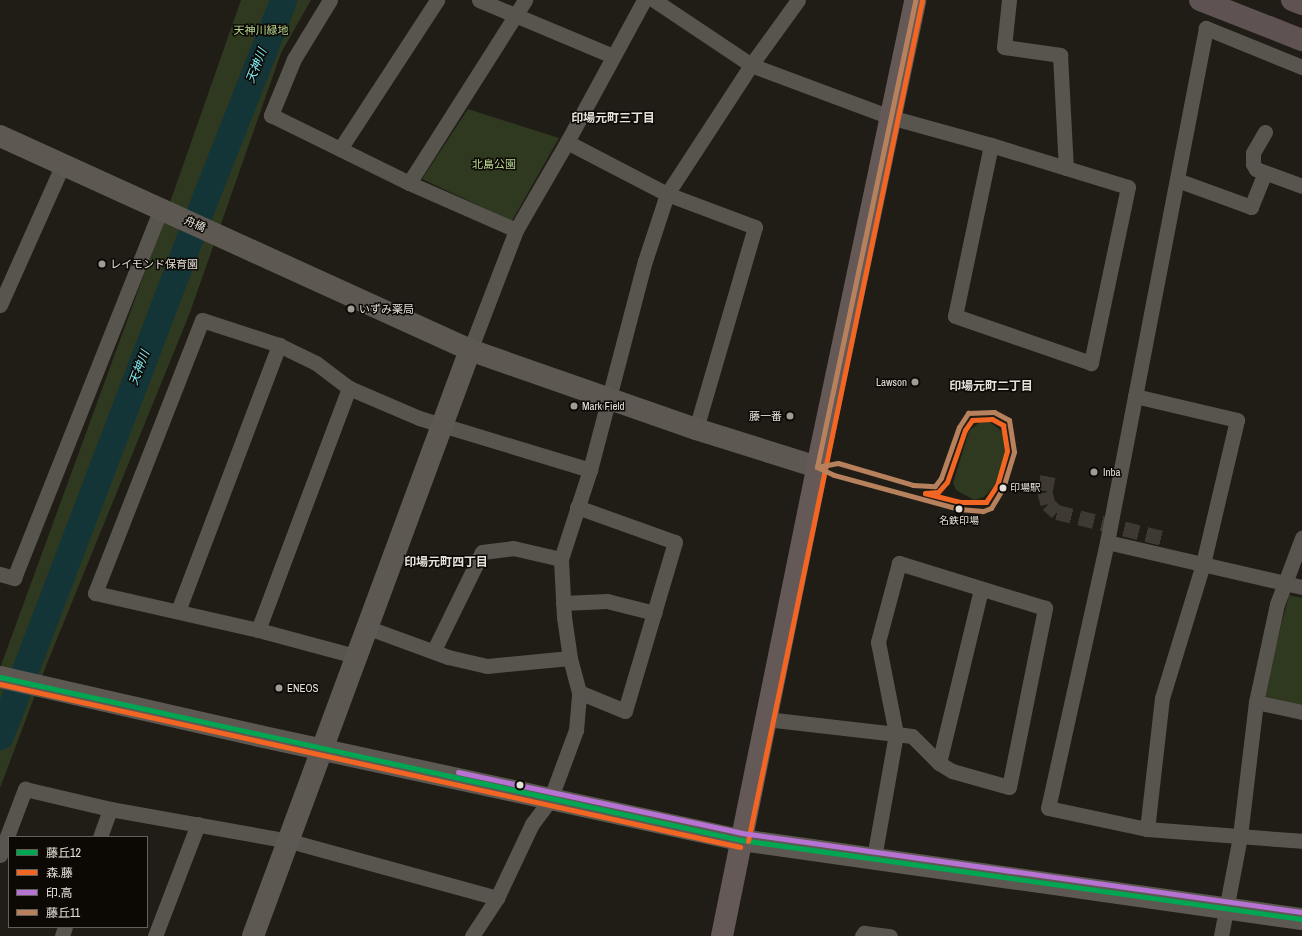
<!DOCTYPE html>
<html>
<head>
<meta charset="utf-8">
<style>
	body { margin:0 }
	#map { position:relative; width:1302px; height:936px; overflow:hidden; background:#201d16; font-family:"Archivo Narrow","Noto Sans JP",sans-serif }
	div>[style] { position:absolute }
	.green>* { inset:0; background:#2f3920 }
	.river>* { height:27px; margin:-13.5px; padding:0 13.5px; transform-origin:13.5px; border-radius:13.5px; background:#133538 }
	.street-tunnel>* { height:15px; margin-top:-7.5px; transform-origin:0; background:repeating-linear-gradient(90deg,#3e3a33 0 15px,transparent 0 23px) }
	.street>* { height:15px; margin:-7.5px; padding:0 7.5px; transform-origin:7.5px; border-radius:7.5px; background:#58554f }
	.secondary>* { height:22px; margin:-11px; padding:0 11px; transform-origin:11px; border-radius:11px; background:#5e5853 }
	.primary>* { height:22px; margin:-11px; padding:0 11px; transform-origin:11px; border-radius:11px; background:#645957 }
	.highway>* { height:22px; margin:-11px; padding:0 11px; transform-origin:11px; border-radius:11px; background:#5e5252 }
	.bus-1>* { height:5px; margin:-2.5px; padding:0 2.5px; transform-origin:2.5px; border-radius:2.5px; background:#00a651 }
	.bus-2>* { height:5px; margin:-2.5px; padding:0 2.5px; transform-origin:2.5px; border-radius:2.5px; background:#f26522 }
	.bus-3>* { height:5px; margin:-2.5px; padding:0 2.5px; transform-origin:2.5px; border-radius:2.5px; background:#b673d3 }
	.bus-4>* { height:5px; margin:-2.5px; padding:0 2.5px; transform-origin:2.5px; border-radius:2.5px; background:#b6815c }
	.dots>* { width:11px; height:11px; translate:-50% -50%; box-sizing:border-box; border:2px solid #0c0905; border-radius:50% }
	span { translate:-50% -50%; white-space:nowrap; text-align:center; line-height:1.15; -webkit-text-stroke:3px #0c0905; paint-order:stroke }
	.bus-label { font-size:10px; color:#e5e1d8 }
	.left { translate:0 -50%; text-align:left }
	.park-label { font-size:11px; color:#b7d690 }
	.street-label { font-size:11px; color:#e5e1d8 }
	.poi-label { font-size:11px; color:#e5e1d8 }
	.right { translate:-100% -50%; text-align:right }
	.water-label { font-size:12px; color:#82edf9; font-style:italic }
	.neighbourhood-label { font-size:12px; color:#e5e1d8; font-weight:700 }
	.legend { position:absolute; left:8px; top:836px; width:140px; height:92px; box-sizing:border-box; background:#0c0905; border:1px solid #635f59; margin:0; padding:5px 7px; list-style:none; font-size:12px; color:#e5e1d8 }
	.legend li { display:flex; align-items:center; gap:8px; height:20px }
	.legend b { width:20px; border:1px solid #635f59 }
</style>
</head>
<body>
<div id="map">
	<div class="green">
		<div style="clip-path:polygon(241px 0,311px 0,281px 53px,189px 315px,46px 666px,0 788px,0 668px,161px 228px)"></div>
		<div style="clip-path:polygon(468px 109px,559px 138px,512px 221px,422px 179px)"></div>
		<div style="clip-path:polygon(980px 422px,990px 422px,1004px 433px,1007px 440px,1006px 460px,1003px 474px,994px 486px,984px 497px,974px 500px,956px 490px,953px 483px,969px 431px)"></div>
		<div style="clip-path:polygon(1289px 595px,1302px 598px,1302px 705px,1263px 696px)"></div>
	</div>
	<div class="river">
		<div style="left:0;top:736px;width:542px;rotate:-69.16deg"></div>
		<div style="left:193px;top:229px;width:246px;rotate:-68.5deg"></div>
	</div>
	<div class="street-tunnel">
		<div style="left:1048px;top:476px;width:16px;rotate:101deg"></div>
		<div style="left:1045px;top:492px;width:12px;rotate:76deg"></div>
		<div style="left:1048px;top:504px;width:12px;rotate:42deg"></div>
		<div style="left:1057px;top:512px;width:113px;rotate:13.8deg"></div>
	</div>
	<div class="street">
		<div style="left:330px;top:0;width:69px;rotate:121.4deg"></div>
		<div style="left:294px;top:59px;width:61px;rotate:112.3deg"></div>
		<div style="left:271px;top:115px;width:154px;rotate:26.2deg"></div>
		<div style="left:409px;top:183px;width:117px;rotate:23.7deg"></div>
		<div style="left:479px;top:0;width:145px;rotate:22.7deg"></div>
		<div style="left:654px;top:0;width:117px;rotate:33.8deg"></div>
		<div style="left:751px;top:65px;width:148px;rotate:20.5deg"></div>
		<div style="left:890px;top:117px;width:105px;rotate:15.5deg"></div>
		<div style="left:991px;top:145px;width:143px;rotate:17deg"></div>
		<div style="left:1128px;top:187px;width:180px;rotate:101.9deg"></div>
		<div style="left:1091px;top:363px;width:144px;rotate:-160.9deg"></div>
		<div style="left:955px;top:316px;width:175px;rotate:-78.1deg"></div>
		<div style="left:1009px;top:0;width:47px;rotate:96.1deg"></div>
		<div style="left:1004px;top:47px;width:57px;rotate:8.1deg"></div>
		<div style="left:1060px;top:55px;width:113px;rotate:87deg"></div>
		<div style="left:1302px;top:67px;width:104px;rotate:-157.9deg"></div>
		<div style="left:1206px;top:28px;width:523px;rotate:100.9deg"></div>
		<div style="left:1107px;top:542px;width:272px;rotate:102.5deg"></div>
		<div style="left:1048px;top:808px;width:101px;rotate:12deg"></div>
		<div style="left:1147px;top:829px;width:155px;rotate:4.4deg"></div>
		<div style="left:1265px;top:132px;width:24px;rotate:120deg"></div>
		<div style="left:1253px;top:153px;width:11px;rotate:90deg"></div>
		<div style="left:1253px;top:164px;width:6px;rotate:59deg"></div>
		<div style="left:1256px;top:169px;width:49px;rotate:20.3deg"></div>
		<div style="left:567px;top:142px;width:113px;rotate:27.5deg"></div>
		<div style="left:667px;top:194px;width:94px;rotate:20.6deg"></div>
		<div style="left:755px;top:227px;width:210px;rotate:106.3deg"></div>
		<div style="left:340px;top:149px;width:178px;rotate:-56.9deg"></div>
		<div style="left:1177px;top:180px;width:79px;rotate:20deg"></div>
		<div style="left:1251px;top:207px;width:37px;rotate:-68deg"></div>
		<div style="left:409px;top:183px;width:217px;rotate:-57.6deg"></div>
		<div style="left:0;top:305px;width:154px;rotate:-65.9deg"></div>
		<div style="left:470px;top:350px;width:129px;rotate:-69deg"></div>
		<div style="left:516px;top:230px;width:102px;rotate:-59.9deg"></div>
		<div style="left:567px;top:142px;width:162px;rotate:-61.5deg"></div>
		<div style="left:1135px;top:396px;width:105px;rotate:13.2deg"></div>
		<div style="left:1237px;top:420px;width:148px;rotate:103.3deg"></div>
		<div style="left:1203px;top:564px;width:140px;rotate:107deg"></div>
		<div style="left:1162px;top:698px;width:132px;rotate:96.5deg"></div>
		<div style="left:577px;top:507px;width:104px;rotate:19.7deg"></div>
		<div style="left:675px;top:542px;width:176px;rotate:106.5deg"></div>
		<div style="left:625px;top:711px;width:50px;rotate:-157.6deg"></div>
		<div style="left:1107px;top:542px;width:200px;rotate:13deg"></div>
		<div style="left:0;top:574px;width:15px;rotate:16deg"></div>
		<div style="left:14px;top:578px;width:397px;rotate:-68.3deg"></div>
		<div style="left:563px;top:603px;width:44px;rotate:-2.6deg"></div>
		<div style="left:607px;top:601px;width:49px;rotate:14.3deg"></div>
		<div style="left:178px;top:611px;width:285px;rotate:-69.2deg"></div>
		<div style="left:366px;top:627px;width:87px;rotate:20.1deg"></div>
		<div style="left:448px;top:657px;width:40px;rotate:13deg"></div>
		<div style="left:487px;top:666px;width:83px;rotate:-5.5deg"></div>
		<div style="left:258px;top:630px;width:259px;rotate:-69.4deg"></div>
		<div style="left:434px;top:650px;width:109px;rotate:-63.9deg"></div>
		<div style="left:482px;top:552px;width:31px;rotate:-7deg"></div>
		<div style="left:513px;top:548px;width:49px;rotate:12.9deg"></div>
		<div style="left:355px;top:656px;width:100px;rotate:-165deg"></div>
		<div style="left:258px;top:630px;width:167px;rotate:-167.2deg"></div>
		<div style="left:95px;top:593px;width:293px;rotate:-68.6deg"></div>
		<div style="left:202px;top:320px;width:81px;rotate:18deg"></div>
		<div style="left:279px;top:345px;width:41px;rotate:25.9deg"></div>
		<div style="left:316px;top:363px;width:41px;rotate:37.1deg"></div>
		<div style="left:349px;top:388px;width:76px;rotate:23.2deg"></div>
		<div style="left:419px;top:418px;width:179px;rotate:16.9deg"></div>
		<div style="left:1256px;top:702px;width:47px;rotate:12.3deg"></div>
		<div style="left:766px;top:719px;width:131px;rotate:6.6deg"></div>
		<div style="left:896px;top:734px;width:16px;rotate:7deg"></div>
		<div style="left:912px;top:736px;width:38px;rotate:45deg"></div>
		<div style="left:939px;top:763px;width:15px;rotate:32deg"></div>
		<div style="left:952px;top:771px;width:59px;rotate:15.7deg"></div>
		<div style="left:1009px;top:787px;width:183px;rotate:-78.6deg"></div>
		<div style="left:1045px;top:608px;width:153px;rotate:-162.9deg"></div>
		<div style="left:899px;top:563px;width:82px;rotate:104.9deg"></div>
		<div style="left:878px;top:642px;width:94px;rotate:78.9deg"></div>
		<div style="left:896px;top:734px;width:125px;rotate:100.1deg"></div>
		<div style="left:939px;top:763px;width:179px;rotate:-76.4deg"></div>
		<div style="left:100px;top:837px;width:30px;rotate:-70deg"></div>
		<div style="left:0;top:855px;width:71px;rotate:-69.3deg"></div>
		<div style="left:25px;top:789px;width:87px;rotate:13.2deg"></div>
		<div style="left:110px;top:809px;width:183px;rotate:10.1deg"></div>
		<div style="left:290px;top:841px;width:215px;rotate:15.4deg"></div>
		<div style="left:62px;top:936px;width:9px;rotate:-72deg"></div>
		<div style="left:155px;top:936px;width:120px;rotate:-69deg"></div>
		<div style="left:472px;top:936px;width:45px;rotate:-56.7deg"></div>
		<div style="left:497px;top:898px;width:82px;rotate:-64.7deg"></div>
		<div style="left:532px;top:824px;width:30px;rotate:-53deg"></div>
		<div style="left:550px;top:800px;width:75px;rotate:-69.6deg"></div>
		<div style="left:576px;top:730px;width:38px;rotate:-85deg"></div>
		<div style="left:579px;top:692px;width:35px;rotate:-105deg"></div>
		<div style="left:570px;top:658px;width:41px;rotate:-98.3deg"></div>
		<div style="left:564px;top:617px;width:58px;rotate:-93deg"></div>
		<div style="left:561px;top:559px;width:94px;rotate:-72deg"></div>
		<div style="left:590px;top:470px;width:216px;rotate:-75.3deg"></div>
		<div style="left:645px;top:261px;width:71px;rotate:-71.8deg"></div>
		<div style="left:667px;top:194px;width:154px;rotate:-56.9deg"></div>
		<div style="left:751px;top:65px;width:80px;rotate:-54.1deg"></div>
		<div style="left:862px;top:936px;width:4px;rotate:-56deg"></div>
		<div style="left:864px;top:933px;width:26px;rotate:7deg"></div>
		<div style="left:1221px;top:936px;width:102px;rotate:-79.2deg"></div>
		<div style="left:1240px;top:836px;width:135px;rotate:-83.2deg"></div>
		<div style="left:1256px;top:702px;width:100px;rotate:-77.9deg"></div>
		<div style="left:1277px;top:604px;width:71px;rotate:-69.3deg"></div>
	</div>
	<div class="secondary">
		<div style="left:0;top:136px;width:516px;rotate:24.48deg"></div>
		<div style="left:470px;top:350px;width:239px;rotate:19.3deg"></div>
		<div style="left:696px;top:429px;width:127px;rotate:17.4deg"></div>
		<div style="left:0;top:677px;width:266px;rotate:12.8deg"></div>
		<div style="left:259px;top:736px;width:493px;rotate:12.2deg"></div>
		<div style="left:741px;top:840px;width:567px;rotate:8.02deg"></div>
		<div style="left:253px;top:936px;width:625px;rotate:-69.68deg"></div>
	</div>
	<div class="primary">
		<div style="left:722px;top:936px;width:479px;rotate:-78.5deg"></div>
		<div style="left:817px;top:467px;width:477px;rotate:-78.1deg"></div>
	</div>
	<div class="highway">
		<div style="left:1200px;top:0;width:110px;rotate:21.4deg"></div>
		<div style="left:1292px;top:0;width:11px;rotate:22deg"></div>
	</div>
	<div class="bus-1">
		<div style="left:0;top:677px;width:759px;rotate:12.41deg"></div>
		<div style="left:741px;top:840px;width:567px;rotate:8.02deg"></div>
	</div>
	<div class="bus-2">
		<div style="left:992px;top:419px;width:13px;rotate:29deg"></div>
		<div style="left:1003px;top:425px;width:26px;rotate:81deg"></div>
		<div style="left:1007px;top:451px;width:35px;rotate:106deg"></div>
		<div style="left:997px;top:485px;width:20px;rotate:123deg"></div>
		<div style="left:986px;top:502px;width:26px;rotate:180deg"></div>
		<div style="left:960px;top:502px;width:36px;rotate:-166deg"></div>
		<div style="left:925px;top:493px;width:13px;rotate:-4deg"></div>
		<div style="left:938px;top:492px;width:13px;rotate:-48deg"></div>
		<div style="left:947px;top:482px;width:55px;rotate:-70.9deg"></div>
		<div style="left:965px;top:430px;width:12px;rotate:-55deg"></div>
		<div style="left:972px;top:420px;width:20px;rotate:-3deg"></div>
		<div style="left:0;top:684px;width:758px;rotate:12.42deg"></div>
		<div style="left:748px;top:841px;width:858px;rotate:-78.3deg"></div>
	</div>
	<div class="bus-3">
		<div style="left:458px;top:772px;width:290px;rotate:12.1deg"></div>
		<div style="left:742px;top:833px;width:566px;rotate:8.03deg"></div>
	</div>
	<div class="bus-4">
		<div style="left:994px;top:412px;width:17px;rotate:28deg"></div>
		<div style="left:1009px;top:420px;width:32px;rotate:81deg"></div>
		<div style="left:1014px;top:452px;width:38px;rotate:107deg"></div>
		<div style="left:1003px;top:488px;width:23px;rotate:121deg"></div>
		<div style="left:991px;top:508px;width:9px;rotate:159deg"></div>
		<div style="left:983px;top:511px;width:24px;rotate:-175deg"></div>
		<div style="left:959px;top:509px;width:130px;rotate:-164.8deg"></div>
		<div style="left:834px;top:475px;width:19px;rotate:-155deg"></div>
		<div style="left:817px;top:467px;width:21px;rotate:-11deg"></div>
		<div style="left:838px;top:463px;width:78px;rotate:16.3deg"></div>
		<div style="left:913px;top:485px;width:22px;rotate:3deg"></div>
		<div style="left:935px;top:486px;width:10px;rotate:-53deg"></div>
		<div style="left:941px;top:478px;width:54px;rotate:-70.6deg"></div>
		<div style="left:959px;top:427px;width:17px;rotate:-57deg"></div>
		<div style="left:968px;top:413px;width:26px;rotate:-2deg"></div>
		<div style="left:817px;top:467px;width:477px;rotate:-78.1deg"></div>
	</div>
	<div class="dots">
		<div style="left:102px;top:264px;background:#a09c94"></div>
		<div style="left:351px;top:309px;background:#a09c94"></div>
		<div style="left:915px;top:382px;background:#a09c94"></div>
		<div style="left:574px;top:406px;background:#a09c94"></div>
		<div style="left:790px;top:416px;background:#a09c94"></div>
		<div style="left:1094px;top:472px;background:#a09c94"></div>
		<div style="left:1003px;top:488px;background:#e5e1d8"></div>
		<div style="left:959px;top:509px;background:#e5e1d8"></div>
		<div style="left:279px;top:688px;background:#a09c94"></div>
		<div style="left:520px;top:785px;background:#e5e1d8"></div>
	</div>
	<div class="bus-label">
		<span class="left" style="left:1010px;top:488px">印場駅</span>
		<span style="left:959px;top:521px">名鉄印場</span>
	</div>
	<div class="park-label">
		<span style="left:261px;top:30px">天神川緑地</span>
		<span style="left:494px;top:164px">北島公園</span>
	</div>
	<div class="street-label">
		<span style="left:195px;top:224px;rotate:24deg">舟橋</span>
	</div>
	<div class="poi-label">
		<span class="left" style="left:110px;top:264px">レイモンド保育園</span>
		<span class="left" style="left:359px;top:309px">いずみ薬局</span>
		<span class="right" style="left:907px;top:382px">Lawson</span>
		<span class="left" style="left:582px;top:406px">Mark Field</span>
		<span class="right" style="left:782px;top:416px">藤一番</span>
		<span class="left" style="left:1103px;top:472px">Inba</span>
		<span class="left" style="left:287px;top:688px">ENEOS</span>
	</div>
	<div class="water-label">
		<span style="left:257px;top:66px;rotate:-68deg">天神川</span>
		<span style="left:140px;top:368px;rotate:-69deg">天神川</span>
	</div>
	<div class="neighbourhood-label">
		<span style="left:613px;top:119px">印場元町三丁目</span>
		<span style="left:991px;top:387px">印場元町二丁目</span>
		<span style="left:446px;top:563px">印場元町四丁目</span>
	</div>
	<ul class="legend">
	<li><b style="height:5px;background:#00a651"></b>藤丘12</li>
	<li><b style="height:5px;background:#f26522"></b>森.藤</li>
	<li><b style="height:5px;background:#b673d3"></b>印.高</li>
	<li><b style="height:5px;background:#b6815c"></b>藤丘11</li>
	</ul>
</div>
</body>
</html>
